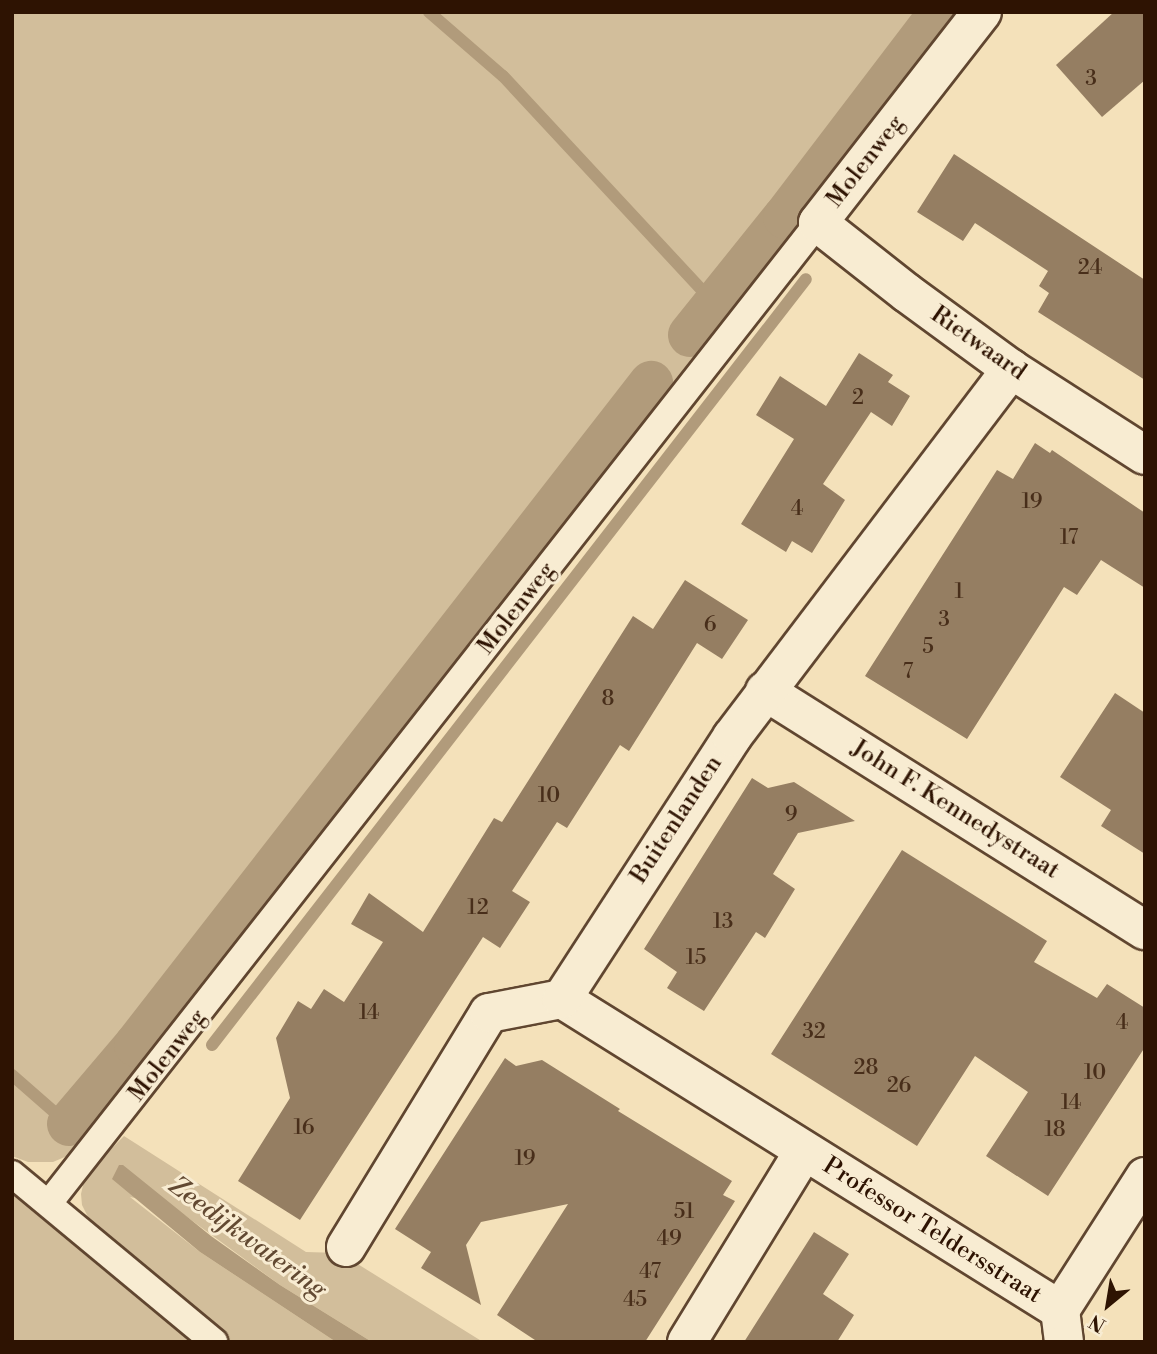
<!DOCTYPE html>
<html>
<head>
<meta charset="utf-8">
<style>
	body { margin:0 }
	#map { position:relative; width:1157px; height:1354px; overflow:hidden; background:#f4e1ba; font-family:"Libre Bodoni",serif }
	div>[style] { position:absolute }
	.green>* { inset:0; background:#d2be9b }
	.water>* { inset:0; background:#b19b7b }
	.stream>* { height:12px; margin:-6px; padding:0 6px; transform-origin:6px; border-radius:6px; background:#b19b7b }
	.canal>* { height:44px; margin:-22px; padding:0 22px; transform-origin:22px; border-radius:22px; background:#b19b7b }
	.building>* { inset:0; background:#957e62 }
	.roads { filter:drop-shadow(2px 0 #604630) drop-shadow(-2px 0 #604630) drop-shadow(0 2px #604630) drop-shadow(0 -2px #604630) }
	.lane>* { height:26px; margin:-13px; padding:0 13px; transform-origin:13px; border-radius:13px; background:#f8ecd2 }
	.street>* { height:38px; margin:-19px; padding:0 19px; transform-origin:19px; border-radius:19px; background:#f8ecd2 }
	span { translate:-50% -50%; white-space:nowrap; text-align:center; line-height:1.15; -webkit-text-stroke:6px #f8ecd2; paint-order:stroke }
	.number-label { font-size:21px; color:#482e1a }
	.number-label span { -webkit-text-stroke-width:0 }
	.street-label { font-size:24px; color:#2e1302 }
	.water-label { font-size:26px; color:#624932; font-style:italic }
	.frame { position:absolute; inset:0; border:14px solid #2e1302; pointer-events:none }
	.north { position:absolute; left:1073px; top:1270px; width:70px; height:70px; -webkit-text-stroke:5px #f8ecd2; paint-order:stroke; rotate:210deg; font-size:19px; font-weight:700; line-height:28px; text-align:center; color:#2e1302 }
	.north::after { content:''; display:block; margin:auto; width:24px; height:32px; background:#2e1302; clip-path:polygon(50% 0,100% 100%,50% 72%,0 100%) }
</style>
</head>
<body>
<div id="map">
	<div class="green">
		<div style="clip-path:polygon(12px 12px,964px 12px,859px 152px,74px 1153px,53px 1162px,28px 1162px,12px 1156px)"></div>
		<div style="clip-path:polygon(124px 1136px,306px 1252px,340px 1253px,483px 1342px,372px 1342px,280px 1285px,172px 1206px,130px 1197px,200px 1252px,336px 1342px,227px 1342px,101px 1236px,90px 1221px,82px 1205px,81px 1194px,84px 1181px,97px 1163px)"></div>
		<div style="clip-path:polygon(12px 1190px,53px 1221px,193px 1342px,12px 1342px)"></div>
	</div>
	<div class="water">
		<div style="clip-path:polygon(119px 1165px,123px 1165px,211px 1236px,280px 1285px,372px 1342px,336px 1342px,200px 1252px,112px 1179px)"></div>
	</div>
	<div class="stream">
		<div style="left:429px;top:12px;width:98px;rotate:40.9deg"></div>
		<div style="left:503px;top:76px;width:310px;rotate:47.1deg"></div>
		<div style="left:212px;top:1045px;width:969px;rotate:-52.21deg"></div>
		<div style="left:12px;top:1075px;width:96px;rotate:41.2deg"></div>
	</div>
	<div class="canal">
		<div style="left:690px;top:335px;width:151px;rotate:-51.2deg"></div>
		<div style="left:785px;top:217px;width:258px;rotate:-52.7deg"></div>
		<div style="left:69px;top:1124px;width:104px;rotate:-49.7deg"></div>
		<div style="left:136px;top:1045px;width:839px;rotate:-52.12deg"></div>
	</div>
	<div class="building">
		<div style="clip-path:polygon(1114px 12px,1145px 12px,1145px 80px,1102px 117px,1056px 65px)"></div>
		<div style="clip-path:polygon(954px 154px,1145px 280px,1145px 380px,1038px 312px,1049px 293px,1039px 286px,1048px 271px,975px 223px,963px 241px,917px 212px)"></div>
		<div style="clip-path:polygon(859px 353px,893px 375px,888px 382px,910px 396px,892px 426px,871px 412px,823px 484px,845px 500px,812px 553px,792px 541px,786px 552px,741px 524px,794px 439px,756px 415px,780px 376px,826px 406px)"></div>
		<div style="clip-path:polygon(1035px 443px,1050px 453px,1052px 450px,1145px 513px,1145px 588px,1101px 560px,1077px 595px,1064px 587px,967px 739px,865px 676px,997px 470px,1013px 479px)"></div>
		<div style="clip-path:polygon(685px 580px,748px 620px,722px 659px,697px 643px,629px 751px,620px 745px,567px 828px,557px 822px,512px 891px,530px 902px,500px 948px,483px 937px,300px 1220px,238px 1181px,290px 1098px,276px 1038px,298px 1001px,311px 1009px,324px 989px,344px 1002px,383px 942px,351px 924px,369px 893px,423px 932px,494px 818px,502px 822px,633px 616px,653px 629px)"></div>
		<div style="clip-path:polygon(1115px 693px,1145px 713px,1145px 854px,1101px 826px,1111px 810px,1060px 777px)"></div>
		<div style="clip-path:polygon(752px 778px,768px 788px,794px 782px,855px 821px,798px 833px,773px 874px,795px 889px,765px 938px,756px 932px,704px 1011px,667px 988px,677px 972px,644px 949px)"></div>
		<div style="clip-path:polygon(902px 850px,1047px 941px,1034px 962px,1097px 998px,1107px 984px,1145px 1008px,1145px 1047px,1048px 1196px,986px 1156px,1028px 1092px,975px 1056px,917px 1146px,771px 1054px)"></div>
		<div style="clip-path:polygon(505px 1058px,516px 1066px,542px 1060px,620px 1109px,618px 1111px,732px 1181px,723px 1195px,735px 1201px,645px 1342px,538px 1342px,497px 1315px,568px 1204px,481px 1222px,466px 1245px,481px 1305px,421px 1268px,431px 1252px,395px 1229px)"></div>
		<div style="clip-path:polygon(814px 1232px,849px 1254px,823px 1294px,854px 1315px,837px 1342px,744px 1342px)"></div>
	</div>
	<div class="roads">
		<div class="lane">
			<div style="left:12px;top:1174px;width:263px;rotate:39.7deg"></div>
			<div style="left:49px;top:1203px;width:1246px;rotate:-51.88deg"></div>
		</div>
		<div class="street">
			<div style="left:982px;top:12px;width:267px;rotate:127.9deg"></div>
			<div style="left:818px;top:223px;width:113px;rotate:38.2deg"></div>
			<div style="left:907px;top:293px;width:129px;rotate:36.2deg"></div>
			<div style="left:1011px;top:369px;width:159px;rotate:32.7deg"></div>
			<div style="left:765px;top:691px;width:449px;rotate:32.2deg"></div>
			<div style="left:562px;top:999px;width:587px;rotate:31.98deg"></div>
			<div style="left:346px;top:1247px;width:274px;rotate:-58.6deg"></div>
			<div style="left:489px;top:1013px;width:74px;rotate:-10.9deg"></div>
			<div style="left:562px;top:999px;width:312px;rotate:-57deg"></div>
			<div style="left:732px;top:737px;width:462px;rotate:-52.8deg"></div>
			<div style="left:687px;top:1342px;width:224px;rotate:-58.5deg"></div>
			<div style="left:1064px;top:1342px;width:32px;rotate:-97deg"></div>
			<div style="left:1060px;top:1310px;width:158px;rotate:-57.4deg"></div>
		</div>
	</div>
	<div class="number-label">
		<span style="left:1091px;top:79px">3</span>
		<span style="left:1090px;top:268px">24</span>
		<span style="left:858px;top:398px">2</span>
		<span style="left:1032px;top:502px">19</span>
		<span style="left:797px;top:509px">4</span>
		<span style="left:1069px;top:538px">17</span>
		<span style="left:959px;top:592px">1</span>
		<span style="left:944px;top:620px">3</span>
		<span style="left:710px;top:625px">6</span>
		<span style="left:928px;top:647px">5</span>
		<span style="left:908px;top:672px">7</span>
		<span style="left:608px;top:699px">8</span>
		<span style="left:549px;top:796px">10</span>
		<span style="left:791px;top:815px">9</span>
		<span style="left:478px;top:908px">12</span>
		<span style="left:723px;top:922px">13</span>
		<span style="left:696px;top:958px">15</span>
		<span style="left:369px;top:1013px">14</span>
		<span style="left:1122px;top:1023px">4</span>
		<span style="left:814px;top:1032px">32</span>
		<span style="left:866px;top:1068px">28</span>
		<span style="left:1095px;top:1073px">10</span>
		<span style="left:899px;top:1086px">26</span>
		<span style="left:1071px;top:1103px">14</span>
		<span style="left:304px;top:1128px">16</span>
		<span style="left:1055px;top:1130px">18</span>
		<span style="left:525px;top:1159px">19</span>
		<span style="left:684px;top:1212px">51</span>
		<span style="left:669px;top:1239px">49</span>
		<span style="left:650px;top:1272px">47</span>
		<span style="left:635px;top:1300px">45</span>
	</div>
	<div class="street-label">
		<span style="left:866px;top:162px;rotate:-52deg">Molenweg</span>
		<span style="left:978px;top:344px;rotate:35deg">Rietwaard</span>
		<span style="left:517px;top:609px;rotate:-52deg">Molenweg</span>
		<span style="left:955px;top:810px;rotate:32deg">John F. Kennedystraat</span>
		<span style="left:677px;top:820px;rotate:-57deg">Buitenlanden</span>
		<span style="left:168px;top:1056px;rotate:-52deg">Molenweg</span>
		<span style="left:932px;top:1231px;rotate:32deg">Professor Teldersstraat</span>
	</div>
	<div class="water-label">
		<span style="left:247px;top:1238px;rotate:36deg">Zeedijkwatering</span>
	</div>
	<div class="frame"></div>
	<div class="north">N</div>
</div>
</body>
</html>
